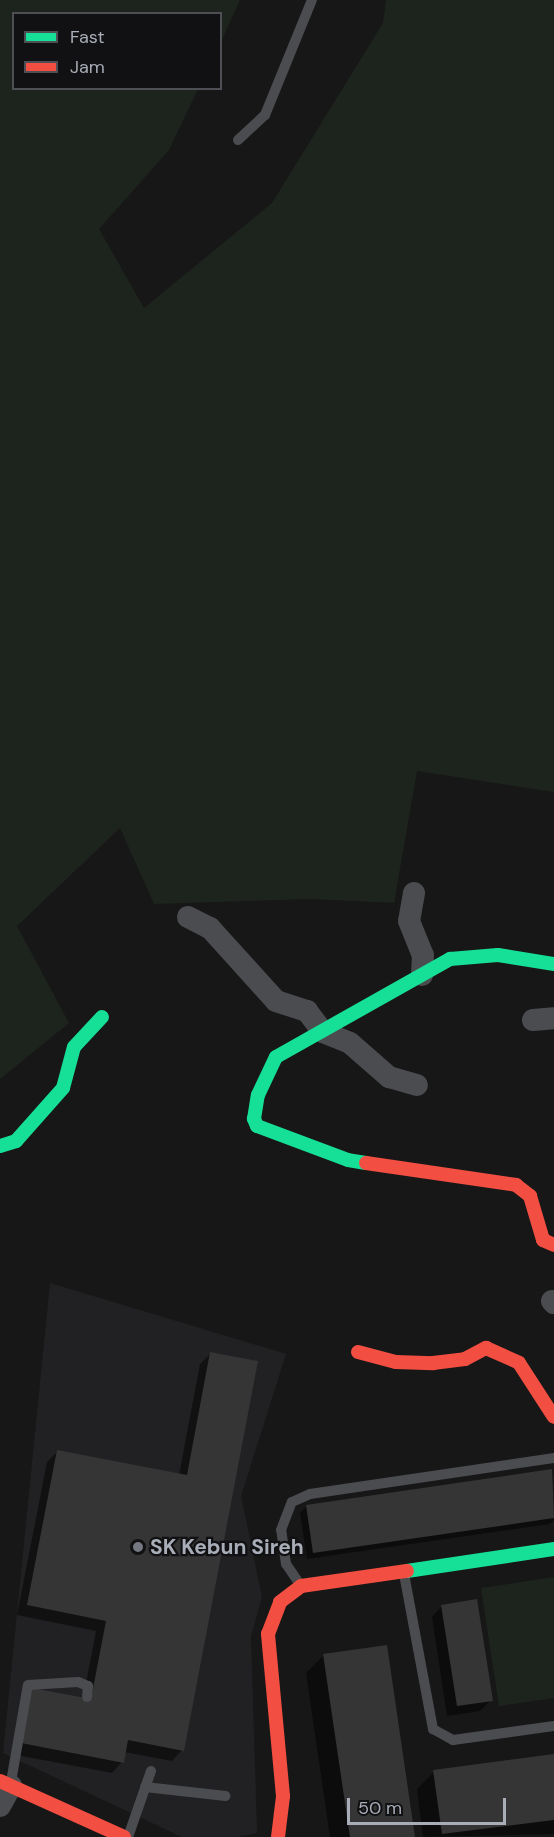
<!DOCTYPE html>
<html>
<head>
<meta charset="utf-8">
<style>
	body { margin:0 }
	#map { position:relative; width:554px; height:1837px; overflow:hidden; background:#171717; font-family:"DM Sans",sans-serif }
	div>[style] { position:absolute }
	.built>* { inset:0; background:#212123 }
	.green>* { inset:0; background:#1d241e }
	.shadow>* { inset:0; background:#0007 }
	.building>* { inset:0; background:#353536 }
	.lane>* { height:10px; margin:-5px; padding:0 5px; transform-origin:5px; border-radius:5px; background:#4b4c50 }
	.street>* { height:22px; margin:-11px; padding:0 11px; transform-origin:11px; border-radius:11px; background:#4b4c50 }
	.fast>* { height:14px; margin:-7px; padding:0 7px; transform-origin:7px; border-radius:7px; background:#16e098 }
	.jam>* { height:14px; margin:-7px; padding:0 7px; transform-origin:7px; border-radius:7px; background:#f24e42 }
	.dots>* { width:16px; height:16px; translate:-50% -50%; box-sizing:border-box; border:3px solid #111113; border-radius:50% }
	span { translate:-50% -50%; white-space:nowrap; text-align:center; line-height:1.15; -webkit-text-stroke:4.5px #111113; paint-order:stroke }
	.poi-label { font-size:21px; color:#a8adb8; font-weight:700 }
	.left { translate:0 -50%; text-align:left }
	.legend { position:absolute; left:12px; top:12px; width:210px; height:78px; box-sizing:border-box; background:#111113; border:2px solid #4d4f55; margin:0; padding:8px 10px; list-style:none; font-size:18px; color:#a8adb8 }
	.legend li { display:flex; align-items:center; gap:12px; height:30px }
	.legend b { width:30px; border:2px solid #4d4f55 }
	.scale { position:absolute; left:347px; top:1798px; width:159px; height:27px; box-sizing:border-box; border:3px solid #a8adb8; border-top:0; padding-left:8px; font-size:18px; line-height:21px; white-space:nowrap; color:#a8adb8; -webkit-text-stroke:4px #111113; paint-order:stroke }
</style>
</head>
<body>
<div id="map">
	<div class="built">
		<div style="clip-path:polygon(50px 1283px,286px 1354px,241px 1496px,262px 1597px,251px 1636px,257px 1833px,237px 1837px,182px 1837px,3px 1753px)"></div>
	</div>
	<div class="green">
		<div style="clip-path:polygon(0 0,240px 0,221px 42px,220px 14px,14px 14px,14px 88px,198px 89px,169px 150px,99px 229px,144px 308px,272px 203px,383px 23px,386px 0,554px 0,554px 792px,417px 771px,394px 903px,311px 899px,154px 904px,120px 828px,17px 926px,69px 1023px,0 1079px)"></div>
		<div style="clip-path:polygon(554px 1577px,554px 1698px,499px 1706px,481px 1588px)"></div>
	</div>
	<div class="shadow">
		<div style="clip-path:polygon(211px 1353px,182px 1750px,172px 1761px,124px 1752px,122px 1762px,112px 1773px,11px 1754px,22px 1700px,83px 1699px,96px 1631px,17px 1615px,47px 1462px,57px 1452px,179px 1475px,200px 1364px)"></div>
		<div style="clip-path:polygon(551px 1470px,554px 1520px,550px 1524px,307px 1559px,300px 1513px,307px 1506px)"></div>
		<div style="clip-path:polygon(442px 1606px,491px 1700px,480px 1711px,447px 1716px,432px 1617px)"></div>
		<div style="clip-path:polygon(386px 1646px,414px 1837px,330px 1837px,306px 1673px,323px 1656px)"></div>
		<div style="clip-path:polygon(554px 1755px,554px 1834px,423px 1837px,417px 1789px,434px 1772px)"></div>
	</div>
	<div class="building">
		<div style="clip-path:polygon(210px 1352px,258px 1361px,184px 1751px,128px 1740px,124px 1763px,21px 1743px,32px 1688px,91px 1699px,106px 1621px,27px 1605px,57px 1450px,187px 1475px)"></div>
		<div style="clip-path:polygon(552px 1469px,554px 1518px,313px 1553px,306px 1505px)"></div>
		<div style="clip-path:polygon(477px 1599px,493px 1701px,457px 1706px,441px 1605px)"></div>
		<div style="clip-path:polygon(387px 1645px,415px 1837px,350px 1837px,323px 1654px)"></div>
		<div style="clip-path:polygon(554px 1754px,554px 1820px,442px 1834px,433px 1770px)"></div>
	</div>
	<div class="lane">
		<div style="left:238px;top:140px;width:37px;rotate:-43deg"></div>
		<div style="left:265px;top:115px;width:124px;rotate:-67.8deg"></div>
		<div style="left:404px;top:1574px;width:158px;rotate:79.4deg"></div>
		<div style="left:433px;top:1729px;width:23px;rotate:29deg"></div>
		<div style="left:453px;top:1740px;width:102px;rotate:-7.9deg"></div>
		<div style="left:299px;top:1583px;width:23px;rotate:-124deg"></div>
		<div style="left:286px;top:1564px;width:34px;rotate:-98deg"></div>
		<div style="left:281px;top:1530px;width:30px;rotate:-69deg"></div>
		<div style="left:292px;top:1502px;width:20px;rotate:-24deg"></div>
		<div style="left:310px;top:1494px;width:247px;rotate:-8.4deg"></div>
		<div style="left:11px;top:1782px;width:98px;rotate:-80.1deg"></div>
		<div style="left:28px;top:1685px;width:50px;rotate:-3.4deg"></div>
		<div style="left:78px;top:1682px;width:11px;rotate:22deg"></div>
		<div style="left:88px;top:1686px;width:11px;rotate:95deg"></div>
		<div style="left:145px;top:1787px;width:81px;rotate:6.4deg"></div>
		<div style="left:128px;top:1837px;width:70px;rotate:-70.8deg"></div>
	</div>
	<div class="street">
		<div style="left:414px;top:893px;width:28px;rotate:100deg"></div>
		<div style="left:409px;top:921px;width:37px;rotate:68deg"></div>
		<div style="left:423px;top:955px;width:20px;rotate:93deg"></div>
		<div style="left:188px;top:917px;width:25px;rotate:27deg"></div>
		<div style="left:210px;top:928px;width:98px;rotate:47.9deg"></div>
		<div style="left:276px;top:1001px;width:33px;rotate:18deg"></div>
		<div style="left:307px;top:1011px;width:26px;rotate:53deg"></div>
		<div style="left:323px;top:1032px;width:29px;rotate:22deg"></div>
		<div style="left:350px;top:1043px;width:52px;rotate:41.1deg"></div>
		<div style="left:389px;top:1077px;width:29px;rotate:16deg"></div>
		<div style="left:533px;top:1020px;width:21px;rotate:-5deg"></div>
		<div style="left:552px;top:1301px;width:3px;rotate:45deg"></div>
		<div style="left:0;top:1806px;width:23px;rotate:-61deg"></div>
	</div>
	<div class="fast">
		<div style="left:0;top:1146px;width:17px;rotate:-17deg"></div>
		<div style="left:16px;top:1141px;width:71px;rotate:-48.4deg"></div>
		<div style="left:63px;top:1088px;width:42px;rotate:-75deg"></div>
		<div style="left:74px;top:1047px;width:41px;rotate:-47deg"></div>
		<div style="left:366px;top:1163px;width:18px;rotate:-171deg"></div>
		<div style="left:348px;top:1160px;width:97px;rotate:-159.5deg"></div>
		<div style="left:257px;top:1126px;width:8px;rotate:-113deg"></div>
		<div style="left:254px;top:1119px;width:24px;rotate:-81deg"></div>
		<div style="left:258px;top:1095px;width:42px;rotate:-64.7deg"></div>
		<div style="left:276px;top:1057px;width:200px;rotate:-29.4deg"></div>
		<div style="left:450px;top:959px;width:48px;rotate:-4.8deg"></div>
		<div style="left:498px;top:955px;width:57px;rotate:9.1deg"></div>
		<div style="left:407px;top:1571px;width:149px;rotate:-8.5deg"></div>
	</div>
	<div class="jam">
		<div style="left:366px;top:1163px;width:152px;rotate:8.3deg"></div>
		<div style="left:516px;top:1185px;width:18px;rotate:38deg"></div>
		<div style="left:530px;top:1196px;width:46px;rotate:73.5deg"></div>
		<div style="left:543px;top:1240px;width:12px;rotate:24deg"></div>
		<div style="left:358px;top:1352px;width:39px;rotate:15deg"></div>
		<div style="left:396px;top:1362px;width:37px;rotate:2deg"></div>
		<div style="left:433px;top:1363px;width:32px;rotate:-7deg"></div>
		<div style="left:465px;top:1359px;width:24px;rotate:-28deg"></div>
		<div style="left:486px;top:1348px;width:36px;rotate:24deg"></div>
		<div style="left:519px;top:1363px;width:64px;rotate:57.1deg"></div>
		<div style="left:0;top:1781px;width:136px;rotate:24.3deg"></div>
		<div style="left:278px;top:1837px;width:41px;rotate:-83deg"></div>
		<div style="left:283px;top:1796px;width:163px;rotate:-95.3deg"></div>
		<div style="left:268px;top:1634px;width:34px;rotate:-69deg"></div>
		<div style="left:280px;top:1602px;width:26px;rotate:-37deg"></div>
		<div style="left:301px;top:1586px;width:107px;rotate:-8.1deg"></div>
	</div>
	<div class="dots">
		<div style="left:138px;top:1547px;background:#757880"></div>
	</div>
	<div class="poi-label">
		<span class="left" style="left:150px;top:1547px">SK Kebun Sireh</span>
	</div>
	<ul class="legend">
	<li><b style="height:8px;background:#16e098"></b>Fast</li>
	<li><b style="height:8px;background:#f24e42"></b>Jam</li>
	</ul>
	<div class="scale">50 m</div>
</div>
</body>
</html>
